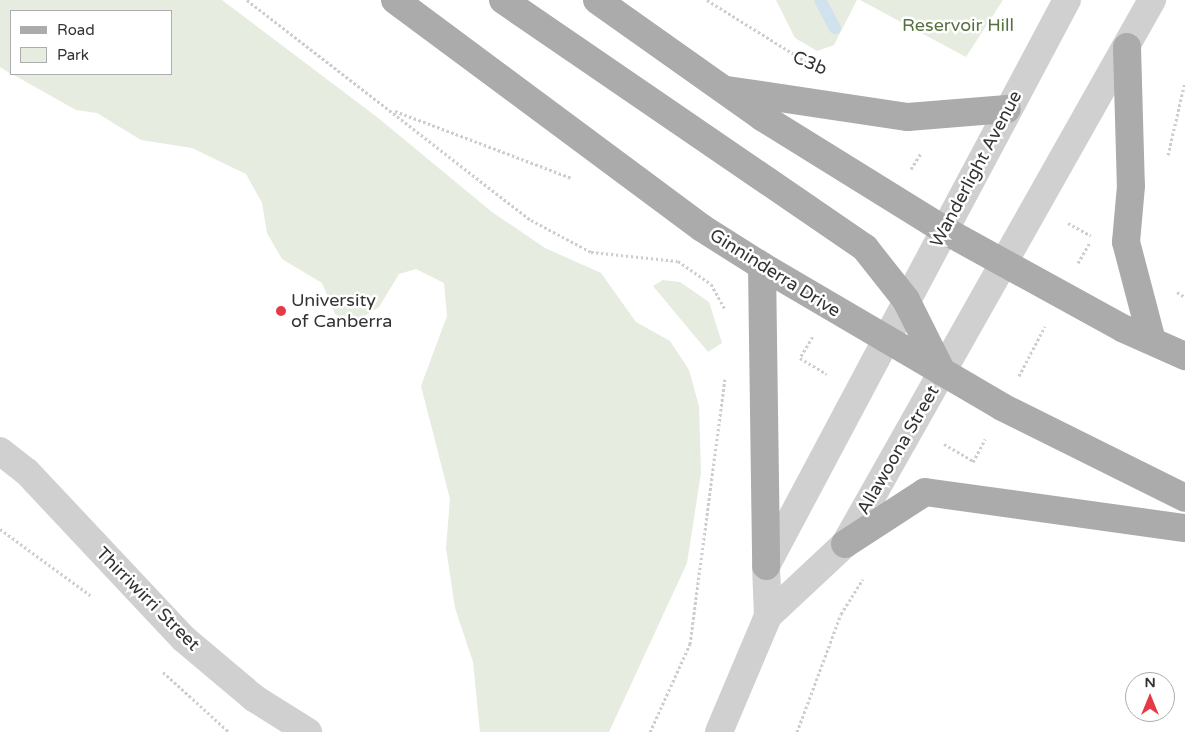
<!DOCTYPE html>
<html>
<head>
<meta charset="utf-8">
<style>
	body { margin:0 }
	#map { position:relative; width:1185px; height:732px; overflow:hidden; background:#fff; font-family:"Varela Round",sans-serif }
	div>[style] { position:absolute }
	.green>* { inset:0; background:#e6ecdf }
	.stream>* { height:12px; margin:-6px; padding:0 6px; transform-origin:6px; border-radius:6px; background:#cfe2ee }
	.path>* { height:3px; margin-top:-1.5px; transform-origin:0; background:repeating-linear-gradient(90deg,#cdcdcd 0 2.5px,transparent 0 5px) }
	.minor>* { height:28px; margin:-14px; padding:0 14px; transform-origin:14px; border-radius:14px; background:#d0d0d0 }
	.major>* { height:28px; margin:-14px; padding:0 14px; transform-origin:14px; border-radius:14px; background:#ababab }
	.dots>* { width:14px; height:14px; translate:-50% -50%; box-sizing:border-box; border:2px solid #fff; border-radius:50% }
	span { translate:-50% -50%; white-space:nowrap; text-align:center; line-height:1.15; -webkit-text-stroke:5px #fff; paint-order:stroke }
	.park-label { font-size:18px; color:#56703f }
	.street-label { font-size:18px; color:#333 }
	.poi-label { font-size:18px; color:#333 }
	.left { translate:0 -50%; text-align:left }
	.legend { position:absolute; left:10px; top:10px; width:162px; height:65px; box-sizing:border-box; background:#fff; border:1px solid #adadad; margin:0; padding:6px 9px; list-style:none; font-size:15px; color:#333 }
	.legend li { display:flex; align-items:center; gap:10px; height:25px }
	.legend b { width:25px; border:1px solid #adadad }
	.north { position:absolute; left:1125px; top:672px; width:50px; height:50px; box-sizing:border-box; background:#fff; border:1px solid #adadad; border-radius:50%; rotate:0deg; font-size:14px; font-weight:700; line-height:20px; text-align:center; color:#333 }
	.north::after { content:''; display:block; margin:auto; width:18px; height:22px; background:#e63946; clip-path:polygon(50% 0,100% 100%,50% 72%,0 100%) }
</style>
</head>
<body>
<div id="map">
	<div class="green">
		<div style="clip-path:polygon(0 0,222px 0,377px 117px,492px 212px,545px 248px,601px 273px,636px 322px,670px 341px,689px 370px,699px 406px,701px 473px,687px 563px,609px 732px,480px 732px,473px 662px,455px 608px,446px 548px,450px 499px,421px 386px,447px 316px,444px 283px,416px 269px,399px 274px,379px 307px,353px 323px,335px 314px,322px 283px,282px 259px,267px 233px,262px 203px,246px 174px,192px 148px,141px 140px,97px 113px,76px 110px,12px 74px,171px 74px,171px 11px,11px 11px,11px 74px,0 67px)"></div>
		<div style="clip-path:polygon(776px 0,857px 0,834px 45px,817px 51px,795px 38px)"></div>
		<div style="clip-path:polygon(860px 0,1003px 0,966px 57px)"></div>
		<div style="clip-path:polygon(663px 280px,680px 282px,709px 302px,722px 343px,708px 352px,653px 286px)"></div>
	</div>
	<div class="stream">
		<div style="left:820px;top:0;width:32px;rotate:62deg"></div>
	</div>
	<div class="path">
		<div style="left:247px;top:0;width:359px;rotate:37.8deg"></div>
		<div style="left:531px;top:220px;width:68px;rotate:28.1deg"></div>
		<div style="left:591px;top:252px;width:87px;rotate:5.9deg"></div>
		<div style="left:678px;top:261px;width:40px;rotate:34.9deg"></div>
		<div style="left:711px;top:284px;width:29px;rotate:61deg"></div>
		<div style="left:707px;top:0;width:121px;rotate:31.9deg"></div>
		<div style="left:395px;top:111px;width:188px;rotate:20.8deg"></div>
		<div style="left:1168px;top:155px;width:75px;rotate:-76.9deg"></div>
		<div style="left:911px;top:169px;width:19px;rotate:-58deg"></div>
		<div style="left:1068px;top:223px;width:26px;rotate:29deg"></div>
		<div style="left:1078px;top:263px;width:24px;rotate:-60deg"></div>
		<div style="left:1177px;top:292px;width:9px;rotate:32deg"></div>
		<div style="left:801px;top:356px;width:23px;rotate:-59deg"></div>
		<div style="left:800px;top:358px;width:31px;rotate:31deg"></div>
		<div style="left:1019px;top:376px;width:56px;rotate:-62.5deg"></div>
		<div style="left:944px;top:444px;width:34px;rotate:30deg"></div>
		<div style="left:973px;top:462px;width:26px;rotate:-62deg"></div>
		<div style="left:0;top:529px;width:112px;rotate:36.3deg"></div>
		<div style="left:163px;top:672px;width:89px;rotate:42.3deg"></div>
		<div style="left:650px;top:732px;width:97px;rotate:-65.6deg"></div>
		<div style="left:690px;top:644px;width:267px;rotate:-82.5deg"></div>
		<div style="left:797px;top:732px;width:126px;rotate:-69.6deg"></div>
		<div style="left:841px;top:614px;width:41px;rotate:-57.8deg"></div>
	</div>
	<div class="minor">
		<div style="left:0;top:451px;width:34px;rotate:38deg"></div>
		<div style="left:27px;top:472px;width:229px;rotate:46.8deg"></div>
		<div style="left:184px;top:639px;width:92px;rotate:40.1deg"></div>
		<div style="left:254px;top:698px;width:64px;rotate:32.2deg"></div>
		<div style="left:768px;top:616px;width:50px;rotate:-92.3deg"></div>
		<div style="left:766px;top:566px;width:641px;rotate:-62deg"></div>
		<div style="left:719px;top:732px;width:126px;rotate:-67.1deg"></div>
		<div style="left:768px;top:616px;width:105px;rotate:-43.1deg"></div>
		<div style="left:845px;top:544px;width:625px;rotate:-60.56deg"></div>
	</div>
	<div class="major">
		<div style="left:395px;top:0;width:382px;rotate:36.6deg"></div>
		<div style="left:702px;top:228px;width:71px;rotate:32.3deg"></div>
		<div style="left:762px;top:266px;width:278px;rotate:30.4deg"></div>
		<div style="left:1002px;top:407px;width:204px;rotate:26.4deg"></div>
		<div style="left:503px;top:0;width:439px;rotate:34.4deg"></div>
		<div style="left:865px;top:248px;width:66px;rotate:51.7deg"></div>
		<div style="left:906px;top:300px;width:80px;rotate:63.4deg"></div>
		<div style="left:597px;top:0;width:202px;rotate:35.3deg"></div>
		<div style="left:762px;top:117px;width:214px;rotate:31.8deg"></div>
		<div style="left:944px;top:230px;width:205px;rotate:28.8deg"></div>
		<div style="left:1124px;top:329px;width:67px;rotate:23.9deg"></div>
		<div style="left:1127px;top:47px;width:139px;rotate:88.4deg"></div>
		<div style="left:1131px;top:186px;width:56px;rotate:95.1deg"></div>
		<div style="left:1126px;top:242px;width:102px;rotate:75.3deg"></div>
		<div style="left:727px;top:90px;width:183px;rotate:8.5deg"></div>
		<div style="left:908px;top:117px;width:99px;rotate:-4.6deg"></div>
		<div style="left:762px;top:266px;width:300px;rotate:89.2deg"></div>
		<div style="left:845px;top:544px;width:95px;rotate:-33deg"></div>
		<div style="left:925px;top:492px;width:262px;rotate:7.9deg"></div>
	</div>
	<div class="dots">
		<div style="left:281px;top:311px;background:#e63946"></div>
	</div>
	<div class="park-label">
		<span style="left:958px;top:25px">Reservoir Hill</span>
	</div>
	<div class="street-label">
		<span style="left:810px;top:63px;rotate:23deg">C3b</span>
		<span style="left:976px;top:169px;rotate:-62deg">Wanderlight Avenue</span>
		<span style="left:775px;top:273px;rotate:32deg">Ginninderra Drive</span>
		<span style="left:898px;top:450px;rotate:-60deg">Allawoona Street</span>
		<span style="left:148px;top:599px;rotate:45deg">Thirriwirri Street</span>
	</div>
	<div class="poi-label">
		<span class="left" style="left:291px;top:311px">University<br>of Canberra</span>
	</div>
	<ul class="legend">
	<li><b style="height:6px;background:#ababab"></b>Road</li>
	<li><b style="height:14px;background:#e6ecdf"></b>Park</li>
	</ul>
	<div class="north">N</div>
</div>
</body>
</html>
